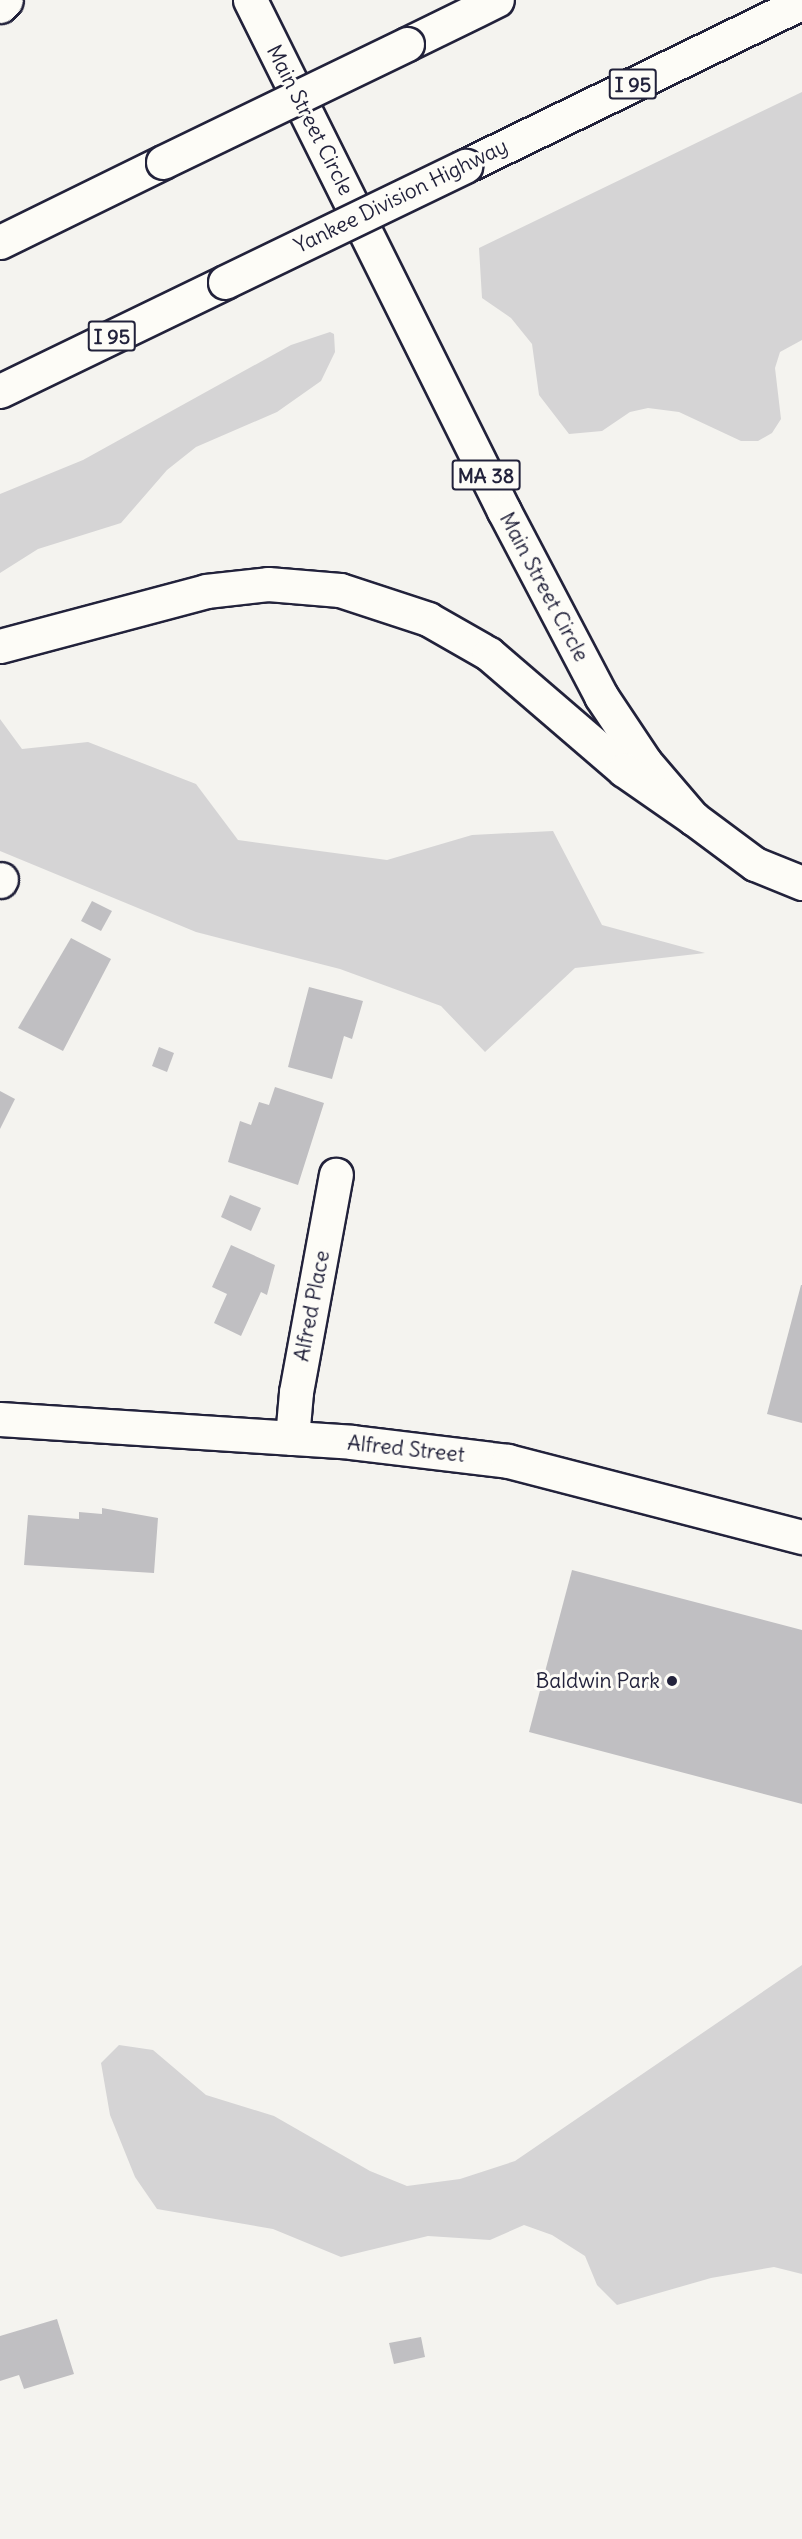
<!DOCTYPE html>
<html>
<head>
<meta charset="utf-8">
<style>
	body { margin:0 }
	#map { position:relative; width:802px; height:2539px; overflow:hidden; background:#f4f3ef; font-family:Delius,sans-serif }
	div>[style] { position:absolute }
	.green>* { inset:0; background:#d5d4d5 }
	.building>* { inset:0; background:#c0bfc2 }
	.roads { filter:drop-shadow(2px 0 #22223b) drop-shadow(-2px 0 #22223b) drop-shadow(0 2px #22223b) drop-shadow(0 -2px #22223b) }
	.minor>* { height:33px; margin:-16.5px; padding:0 16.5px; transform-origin:16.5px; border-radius:16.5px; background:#fdfcf7 }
	.major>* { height:33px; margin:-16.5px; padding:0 16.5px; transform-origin:16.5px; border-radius:16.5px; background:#fdfcf7 }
	.highway>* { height:33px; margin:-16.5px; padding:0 16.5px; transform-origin:16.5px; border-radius:16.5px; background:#fdfcf7 }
	.bridges { filter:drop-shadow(2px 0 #22223b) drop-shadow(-2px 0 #22223b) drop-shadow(0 2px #22223b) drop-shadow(0 -2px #22223b) }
	.highway-bridge>* { height:33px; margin:-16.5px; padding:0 16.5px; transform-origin:16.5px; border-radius:16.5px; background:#fdfcf7 }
	.dots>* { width:16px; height:16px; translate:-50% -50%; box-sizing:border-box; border:3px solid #fdfcf7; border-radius:50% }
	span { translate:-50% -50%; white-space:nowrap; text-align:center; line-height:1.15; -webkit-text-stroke:6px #fdfcf7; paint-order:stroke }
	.shield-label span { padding:2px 4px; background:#fdfcf7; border:2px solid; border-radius:4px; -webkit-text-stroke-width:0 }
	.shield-label { font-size:20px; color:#22223b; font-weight:700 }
	.street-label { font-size:21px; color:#22223b }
	.poi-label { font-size:21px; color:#22223b }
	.right { translate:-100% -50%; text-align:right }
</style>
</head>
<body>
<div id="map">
	<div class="green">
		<div style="clip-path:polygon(802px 92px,802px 340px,780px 352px,775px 368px,781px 419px,772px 433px,758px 441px,741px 441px,679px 412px,648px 408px,630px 412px,602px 431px,569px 434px,539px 395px,532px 344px,511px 318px,482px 298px,479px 248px)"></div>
		<div style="clip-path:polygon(330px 332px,334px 334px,335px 352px,321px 381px,277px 412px,196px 447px,167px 470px,121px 523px,38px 549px,0 573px,0 494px,83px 460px,291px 345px)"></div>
		<div style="clip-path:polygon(0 719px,22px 749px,88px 742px,196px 784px,238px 840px,387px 860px,472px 835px,553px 831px,602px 925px,705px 953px,575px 968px,485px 1052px,441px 1006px,340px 969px,196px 932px,0 851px)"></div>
		<div style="clip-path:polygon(802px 1965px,802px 2274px,774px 2267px,711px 2278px,617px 2305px,597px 2285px,585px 2256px,552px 2235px,524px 2225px,490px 2240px,428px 2236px,341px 2257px,273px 2229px,157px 2209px,135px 2177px,110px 2115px,101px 2063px,119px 2045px,153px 2050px,206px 2095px,274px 2116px,370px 2171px,407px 2186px,460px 2179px,515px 2161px)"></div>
	</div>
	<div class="building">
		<div style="clip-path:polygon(92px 901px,112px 911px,101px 931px,81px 921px)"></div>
		<div style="clip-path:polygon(71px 938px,111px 959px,63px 1051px,18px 1028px)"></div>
		<div style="clip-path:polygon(309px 987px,363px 1001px,352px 1039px,344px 1036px,332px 1079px,288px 1067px)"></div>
		<div style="clip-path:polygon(159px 1047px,174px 1053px,167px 1072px,152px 1066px)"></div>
		<div style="clip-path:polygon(275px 1087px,324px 1103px,298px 1185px,228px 1162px,240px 1121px,251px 1125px,259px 1102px,269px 1105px)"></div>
		<div style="clip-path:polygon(0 1091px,15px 1099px,0 1129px)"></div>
		<div style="clip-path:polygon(230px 1195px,261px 1208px,251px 1231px,221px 1217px)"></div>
		<div style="clip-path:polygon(231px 1245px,275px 1265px,267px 1295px,261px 1292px,241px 1336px,214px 1323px,227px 1294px,212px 1287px)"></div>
		<div style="clip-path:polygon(801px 1285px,802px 1285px,802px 1423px,767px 1414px)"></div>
		<div style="clip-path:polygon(102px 1508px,158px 1518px,154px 1573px,24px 1565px,28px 1515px,79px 1519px,79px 1512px,102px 1514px)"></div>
		<div style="clip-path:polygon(572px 1570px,802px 1630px,802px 1804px,529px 1732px)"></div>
		<div style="clip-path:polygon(57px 2319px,74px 2374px,24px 2389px,19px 2375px,0 2381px,0 2336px)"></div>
		<div style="clip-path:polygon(421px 2337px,425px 2357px,394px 2364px,389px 2343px)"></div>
	</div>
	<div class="roads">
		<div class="minor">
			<div style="left:0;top:881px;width:2px;rotate:-63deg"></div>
			<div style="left:0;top:1419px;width:352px;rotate:3.7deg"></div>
			<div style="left:351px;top:1442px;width:158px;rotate:6.9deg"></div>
			<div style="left:508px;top:1461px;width:304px;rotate:14.5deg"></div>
			<div style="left:292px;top:1438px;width:46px;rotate:-85deg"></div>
			<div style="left:296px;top:1392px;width:221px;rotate:-79.6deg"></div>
		</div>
		<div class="major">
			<div style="left:250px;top:0;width:571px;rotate:63.57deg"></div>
			<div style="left:504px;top:511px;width:209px;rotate:62.3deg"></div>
			<div style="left:601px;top:696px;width:79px;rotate:56.3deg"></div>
			<div style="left:645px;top:762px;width:74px;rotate:49.4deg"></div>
			<div style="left:693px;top:818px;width:77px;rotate:36.6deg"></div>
			<div style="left:755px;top:864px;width:51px;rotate:22deg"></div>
		</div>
		<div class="highway">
			<div style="left:0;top:6px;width:8px;rotate:-45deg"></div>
			<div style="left:407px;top:44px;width:100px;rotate:-26.1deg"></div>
			<div style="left:465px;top:166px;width:375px;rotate:-25.9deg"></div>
			<div style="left:0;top:242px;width:182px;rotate:-26.1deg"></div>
			<div style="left:0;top:391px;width:250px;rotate:-25.8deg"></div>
			<div style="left:0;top:646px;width:213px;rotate:-14.9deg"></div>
			<div style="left:206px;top:591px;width:62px;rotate:-6.4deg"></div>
			<div style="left:268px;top:584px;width:72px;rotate:4.8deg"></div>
			<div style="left:340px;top:590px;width:93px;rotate:18.2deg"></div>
			<div style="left:428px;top:619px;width:70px;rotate:29.8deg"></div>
			<div style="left:489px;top:654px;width:178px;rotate:40.7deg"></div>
			<div style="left:624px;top:770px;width:84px;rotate:34.8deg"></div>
		</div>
	</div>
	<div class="bridges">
		<div class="highway-bridge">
			<div style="left:163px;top:162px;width:271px;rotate:-25.8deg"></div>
			<div style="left:225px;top:282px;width:267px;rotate:-25.8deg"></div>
		</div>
	</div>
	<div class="dots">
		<div style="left:672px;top:1681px;background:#22223b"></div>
	</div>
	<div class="shield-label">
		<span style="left:633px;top:84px">I 95</span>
		<span style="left:112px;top:336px">I 95</span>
		<span style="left:486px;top:475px">MA 38</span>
	</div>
	<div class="street-label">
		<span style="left:310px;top:120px;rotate:63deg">Main Street Circle</span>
		<span style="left:401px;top:196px;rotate:-26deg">Yankee Division Highway</span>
		<span style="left:544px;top:587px;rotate:62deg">Main Street Circle</span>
		<span style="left:312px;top:1306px;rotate:-79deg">Alfred Place</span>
		<span style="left:406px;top:1449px;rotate:6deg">Alfred Street</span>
	</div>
	<div class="poi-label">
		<span class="right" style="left:660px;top:1681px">Baldwin Park</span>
	</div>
</div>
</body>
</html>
